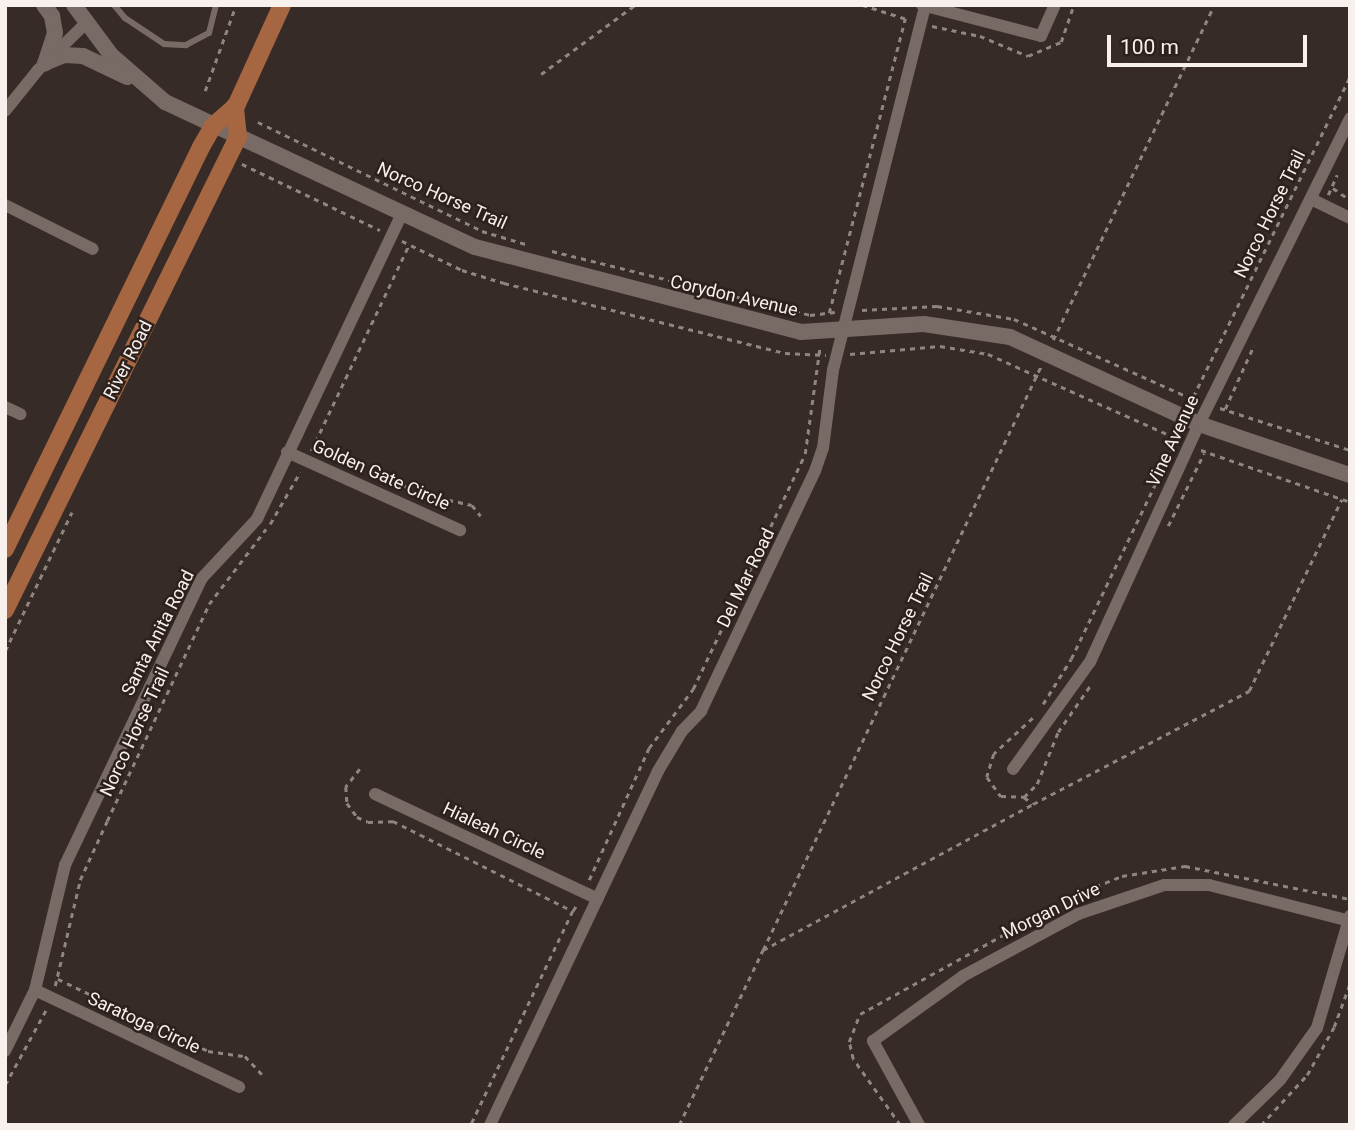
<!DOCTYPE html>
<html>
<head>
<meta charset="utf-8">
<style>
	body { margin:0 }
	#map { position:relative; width:1355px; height:1130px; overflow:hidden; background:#362b26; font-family:Roboto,sans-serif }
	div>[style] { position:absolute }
	.path>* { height:2.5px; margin-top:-1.25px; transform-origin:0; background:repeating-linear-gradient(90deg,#8f8681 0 5px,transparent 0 10px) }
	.lane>* { height:6px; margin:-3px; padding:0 3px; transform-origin:3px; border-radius:3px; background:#786a64 }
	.street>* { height:12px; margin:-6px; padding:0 6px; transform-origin:6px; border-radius:6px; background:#786a64 }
	.secondary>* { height:16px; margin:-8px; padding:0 8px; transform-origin:8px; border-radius:8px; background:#786a64 }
	.primary>* { height:18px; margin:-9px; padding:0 9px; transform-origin:9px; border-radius:9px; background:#a76642 }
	span { translate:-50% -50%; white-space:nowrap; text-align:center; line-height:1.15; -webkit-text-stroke:5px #2c211c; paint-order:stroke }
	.street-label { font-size:18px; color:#f7f0ec }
	.frame { position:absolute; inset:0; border:7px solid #f7f0ec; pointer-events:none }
	.scale { position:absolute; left:1107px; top:35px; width:200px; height:32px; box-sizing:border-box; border:4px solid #f7f0ec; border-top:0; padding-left:9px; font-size:21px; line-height:24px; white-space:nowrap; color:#f7f0ec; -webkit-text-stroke:5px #2c211c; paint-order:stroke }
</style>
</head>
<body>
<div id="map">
	<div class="path">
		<div style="left:932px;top:26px;width:49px;rotate:11.8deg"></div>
		<div style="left:980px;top:36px;width:52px;rotate:22.6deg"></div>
		<div style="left:1028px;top:56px;width:36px;rotate:-23deg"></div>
		<div style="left:1061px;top:42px;width:39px;rotate:-71deg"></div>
		<div style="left:541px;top:74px;width:117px;rotate:-36.3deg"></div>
		<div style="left:205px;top:91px;width:91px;rotate:-70.2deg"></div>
		<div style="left:258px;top:122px;width:249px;rotate:25.9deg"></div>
		<div style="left:482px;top:231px;width:49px;rotate:16.6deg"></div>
		<div style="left:242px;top:164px;width:153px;rotate:25.6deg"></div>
		<div style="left:1333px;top:188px;width:21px;rotate:35deg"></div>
		<div style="left:1328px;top:195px;width:22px;rotate:-66deg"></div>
		<div style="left:402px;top:241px;width:67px;rotate:25.8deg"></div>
		<div style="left:462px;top:270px;width:44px;rotate:17.2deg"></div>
		<div style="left:504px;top:283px;width:290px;rotate:14deg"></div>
		<div style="left:785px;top:353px;width:41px;rotate:2.8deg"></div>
		<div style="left:552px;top:251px;width:266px;rotate:13.9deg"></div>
		<div style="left:810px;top:315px;width:25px;rotate:-7deg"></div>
		<div style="left:862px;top:310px;width:75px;rotate:-3.1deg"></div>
		<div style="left:937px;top:306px;width:78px;rotate:9.6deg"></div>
		<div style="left:1014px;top:319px;width:201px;rotate:24.1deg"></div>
		<div style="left:829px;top:313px;width:304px;rotate:-75.5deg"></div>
		<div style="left:905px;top:19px;width:46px;rotate:-162.3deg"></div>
		<div style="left:1053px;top:340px;width:372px;rotate:-64.3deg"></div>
		<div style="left:850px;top:354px;width:90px;rotate:-5.1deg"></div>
		<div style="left:940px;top:346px;width:49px;rotate:9.5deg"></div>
		<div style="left:988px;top:354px;width:210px;rotate:24.1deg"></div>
		<div style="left:1193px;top:397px;width:357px;rotate:-63.9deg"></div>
		<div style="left:1220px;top:408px;width:137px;rotate:17.9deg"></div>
		<div style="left:1225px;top:409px;width:70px;rotate:-65.6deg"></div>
		<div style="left:315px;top:441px;width:116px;rotate:26.6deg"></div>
		<div style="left:419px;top:493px;width:54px;rotate:12.8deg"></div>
		<div style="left:472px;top:505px;width:14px;rotate:51deg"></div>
		<div style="left:1201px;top:450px;width:158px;rotate:19.2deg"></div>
		<div style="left:311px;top:451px;width:228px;rotate:-64.6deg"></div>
		<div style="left:1171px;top:452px;width:14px;rotate:-78deg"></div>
		<div style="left:270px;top:524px;width:60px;rotate:-60deg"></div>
		<div style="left:1168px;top:526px;width:81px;rotate:-63.7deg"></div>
		<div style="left:5px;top:651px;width:154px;rotate:-64.3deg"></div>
		<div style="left:1043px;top:704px;width:53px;rotate:-58.1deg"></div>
		<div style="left:1071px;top:659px;width:210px;rotate:-64.3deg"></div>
		<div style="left:1033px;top:718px;width:53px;rotate:137.3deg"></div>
		<div style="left:994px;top:754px;width:24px;rotate:107deg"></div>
		<div style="left:987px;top:777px;width:24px;rotate:54deg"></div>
		<div style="left:1001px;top:796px;width:23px;rotate:2deg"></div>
		<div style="left:1024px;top:797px;width:18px;rotate:-45deg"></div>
		<div style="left:1037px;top:784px;width:56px;rotate:-68deg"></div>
		<div style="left:1058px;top:732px;width:60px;rotate:-55.2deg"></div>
		<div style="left:360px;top:769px;width:23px;rotate:128deg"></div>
		<div style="left:346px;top:787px;width:16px;rotate:86deg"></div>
		<div style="left:347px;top:803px;width:17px;rotate:54deg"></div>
		<div style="left:357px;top:817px;width:12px;rotate:24deg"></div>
		<div style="left:368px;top:822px;width:25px;rotate:-2deg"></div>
		<div style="left:393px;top:821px;width:201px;rotate:26.6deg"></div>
		<div style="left:573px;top:911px;width:237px;rotate:115.5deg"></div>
		<div style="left:1024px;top:797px;width:11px;rotate:38deg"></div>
		<div style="left:1033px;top:804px;width:244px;rotate:-27.6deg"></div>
		<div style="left:1249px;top:691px;width:213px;rotate:-64.2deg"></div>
		<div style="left:589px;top:880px;width:145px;rotate:-65.6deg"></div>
		<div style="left:649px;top:748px;width:74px;rotate:-53.3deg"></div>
		<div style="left:693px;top:689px;width:260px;rotate:-64.5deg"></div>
		<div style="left:805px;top:454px;width:109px;rotate:-82.1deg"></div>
		<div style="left:573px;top:911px;width:10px;rotate:-61deg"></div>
		<div style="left:763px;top:950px;width:647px;rotate:-64.54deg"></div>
		<div style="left:58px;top:979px;width:166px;rotate:25.6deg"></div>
		<div style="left:208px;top:1051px;width:37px;rotate:8deg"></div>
		<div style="left:245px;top:1056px;width:25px;rotate:47deg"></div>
		<div style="left:55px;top:986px;width:109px;rotate:-76.7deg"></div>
		<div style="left:80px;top:880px;width:65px;rotate:-65.4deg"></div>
		<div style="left:107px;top:821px;width:240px;rotate:-64.8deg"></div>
		<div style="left:209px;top:604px;width:94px;rotate:-52.8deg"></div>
		<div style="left:5px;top:1085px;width:88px;rotate:-61.4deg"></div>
		<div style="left:679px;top:1125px;width:194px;rotate:-64.4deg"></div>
		<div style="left:763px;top:950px;width:307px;rotate:-28.4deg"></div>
		<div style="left:900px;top:1125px;width:81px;rotate:-125.5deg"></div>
		<div style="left:853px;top:1059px;width:17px;rotate:-103deg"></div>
		<div style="left:849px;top:1042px;width:30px;rotate:-69deg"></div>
		<div style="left:860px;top:1014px;width:248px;rotate:-28.9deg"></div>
		<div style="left:1077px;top:894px;width:48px;rotate:-21.8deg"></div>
		<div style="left:1122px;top:876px;width:64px;rotate:-9deg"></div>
		<div style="left:1185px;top:866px;width:168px;rotate:11.3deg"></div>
		<div style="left:1261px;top:1125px;width:68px;rotate:-47.4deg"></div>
		<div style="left:1307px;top:1075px;width:55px;rotate:-60.6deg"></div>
		<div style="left:1334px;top:1027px;width:47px;rotate:-70deg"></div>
	</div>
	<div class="lane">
		<div style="left:114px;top:5px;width:17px;rotate:50deg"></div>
		<div style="left:125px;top:18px;width:47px;rotate:33.7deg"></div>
		<div style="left:164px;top:44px;width:22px;rotate:3deg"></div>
		<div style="left:186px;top:45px;width:26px;rotate:-28deg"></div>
		<div style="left:209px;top:33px;width:29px;rotate:-76deg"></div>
	</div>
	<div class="street">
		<div style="left:922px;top:5px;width:123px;rotate:14.6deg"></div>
		<div style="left:1041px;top:36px;width:34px;rotate:-66deg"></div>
		<div style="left:5px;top:111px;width:53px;rotate:-51.2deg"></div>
		<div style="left:38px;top:70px;width:64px;rotate:-44.4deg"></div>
		<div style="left:1311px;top:199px;width:43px;rotate:26deg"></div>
		<div style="left:5px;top:205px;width:98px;rotate:26.6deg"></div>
		<div style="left:5px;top:407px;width:17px;rotate:25deg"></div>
		<div style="left:287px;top:452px;width:190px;rotate:24.3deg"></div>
		<div style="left:1013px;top:769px;width:132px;rotate:-54.3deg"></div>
		<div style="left:1090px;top:662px;width:262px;rotate:-65.4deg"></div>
		<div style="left:1199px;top:424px;width:341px;rotate:-63.7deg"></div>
		<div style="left:375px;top:794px;width:246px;rotate:25.2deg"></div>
		<div style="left:35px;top:990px;width:226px;rotate:25.4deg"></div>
		<div style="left:5px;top:1051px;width:68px;rotate:-63.8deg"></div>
		<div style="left:35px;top:990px;width:129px;rotate:-76.5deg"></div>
		<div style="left:65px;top:865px;width:318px;rotate:-64.5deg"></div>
		<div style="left:202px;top:578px;width:81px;rotate:-47deg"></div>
		<div style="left:257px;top:519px;width:338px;rotate:-64.6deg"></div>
		<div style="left:490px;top:1125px;width:392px;rotate:-64.6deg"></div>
		<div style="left:658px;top:771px;width:47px;rotate:-59deg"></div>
		<div style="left:682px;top:731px;width:28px;rotate:-46deg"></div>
		<div style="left:701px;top:711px;width:266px;rotate:-64.6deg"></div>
		<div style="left:815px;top:471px;width:24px;rotate:-71deg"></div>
		<div style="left:823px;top:448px;width:79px;rotate:-82.7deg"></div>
		<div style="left:833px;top:370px;width:375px;rotate:-75.8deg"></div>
		<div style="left:919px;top:1125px;width:96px;rotate:-118.7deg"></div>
		<div style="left:873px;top:1041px;width:111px;rotate:-35.8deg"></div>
		<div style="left:963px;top:976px;width:131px;rotate:-28.3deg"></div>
		<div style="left:1078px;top:914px;width:91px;rotate:-18.6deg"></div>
		<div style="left:1164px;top:885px;width:45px"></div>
		<div style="left:1209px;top:885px;width:146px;rotate:14.3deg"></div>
		<div style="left:1234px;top:1125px;width:64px;rotate:-44.4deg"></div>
		<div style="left:1280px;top:1080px;width:64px;rotate:-54.6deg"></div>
		<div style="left:1317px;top:1028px;width:117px;rotate:-73.6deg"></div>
	</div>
	<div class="secondary">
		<div style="left:44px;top:5px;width:14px;rotate:54deg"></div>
		<div style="left:52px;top:16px;width:17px;rotate:80deg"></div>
		<div style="left:55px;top:33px;width:32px;rotate:108deg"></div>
		<div style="left:74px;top:5px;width:62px;rotate:53.5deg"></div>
		<div style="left:111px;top:55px;width:72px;rotate:41deg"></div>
		<div style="left:165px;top:102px;width:342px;rotate:25.1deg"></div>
		<div style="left:475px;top:247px;width:337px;rotate:14.6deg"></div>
		<div style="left:801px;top:332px;width:123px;rotate:-3.7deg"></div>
		<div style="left:924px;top:324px;width:87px;rotate:8.6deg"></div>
		<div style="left:1010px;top:337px;width:208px;rotate:24.7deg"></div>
		<div style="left:1199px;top:424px;width:159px;rotate:18.7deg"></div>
		<div style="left:45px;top:63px;width:21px;rotate:-23deg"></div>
		<div style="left:64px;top:55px;width:19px;rotate:3deg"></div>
		<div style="left:83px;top:56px;width:49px;rotate:25.5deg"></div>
	</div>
	<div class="primary">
		<div style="left:5px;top:549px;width:447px;rotate:-64deg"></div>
		<div style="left:201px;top:147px;width:24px;rotate:-60deg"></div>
		<div style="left:213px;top:126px;width:30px;rotate:-41deg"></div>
		<div style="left:236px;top:106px;width:111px;rotate:-65.5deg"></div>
		<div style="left:5px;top:610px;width:527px;rotate:-63.78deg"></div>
		<div style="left:238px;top:137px;width:31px;rotate:-96deg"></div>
	</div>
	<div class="street-label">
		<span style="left:442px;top:196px;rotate:24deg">Norco Horse Trail</span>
		<span style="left:1270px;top:214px;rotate:-64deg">Norco Horse Trail</span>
		<span style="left:734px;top:296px;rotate:13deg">Corydon Avenue</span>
		<span style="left:128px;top:360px;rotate:-63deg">River Road</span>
		<span style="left:1173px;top:441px;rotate:-65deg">Vine Avenue</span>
		<span style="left:381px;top:475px;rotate:24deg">Golden Gate Circle</span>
		<span style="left:746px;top:578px;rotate:-64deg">Del Mar Road</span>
		<span style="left:158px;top:633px;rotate:-63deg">Santa Anita Road</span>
		<span style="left:898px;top:637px;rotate:-64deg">Norco Horse Trail</span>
		<span style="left:135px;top:732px;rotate:-65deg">Norco Horse Trail</span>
		<span style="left:494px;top:831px;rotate:25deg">Hialeah Circle</span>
		<span style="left:1051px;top:911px;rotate:-26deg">Morgan Drive</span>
		<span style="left:144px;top:1023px;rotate:25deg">Saratoga Circle</span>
	</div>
	<div class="frame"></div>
	<div class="scale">100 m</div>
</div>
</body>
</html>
